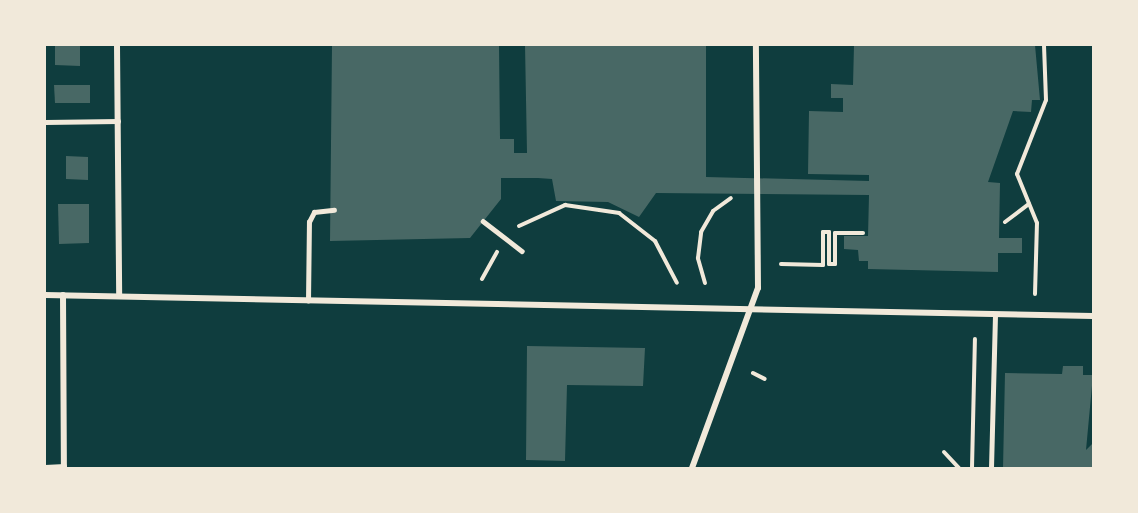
<!DOCTYPE html>
<html>
<head>
<meta charset="utf-8">
<style>
	body { margin:0 }
	#map { position:relative; width:1138px; height:513px; overflow:hidden; background:#0f3d3e; font-family:Signika,sans-serif }
	div>[style] { position:absolute }
	.building>* { inset:0; background:#486865 }
	.path>* { height:4px; margin:-2px; padding:0 2px; transform-origin:2px; border-radius:2px; background:#f1e9da }
	.service>* { height:4.5px; margin:-2.25px; padding:0 2.25px; transform-origin:2.25px; border-radius:2.25px; background:#f1e9da }
	.minor>* { height:6px; margin:-3px; padding:0 3px; transform-origin:3px; border-radius:3px; background:#f1e9da }
	span { translate:-50% -50%; white-space:nowrap; text-align:center; line-height:1.15; -webkit-text-stroke:4.5px #f1e9da; paint-order:stroke }
	.frame { position:absolute; inset:0; border:46px solid #f1e9da; pointer-events:none }
</style>
</head>
<body>
<div id="map">
	<div class="building">
		<div style="clip-path:polygon(55px 45px,80px 45px,80px 66px,55px 65px)"></div>
		<div style="clip-path:polygon(332px 45px,499px 45px,500px 139px,514px 139px,514px 153px,527px 153px,525px 45px,706px 46px,706px 177px,869px 181px,869px 175px,808px 174px,809px 111px,843px 112px,843px 98px,831px 98px,831px 84px,853px 85px,854px 45px,1035px 45px,1040px 100px,1032px 100px,1031px 112px,1013px 111px,988px 182px,1000px 183px,999px 238px,1022px 238px,1022px 253px,998px 253px,998px 272px,868px 269px,868px 261px,859px 261px,858px 250px,844px 249px,844px 236px,868px 236px,869px 195px,656px 193px,639px 217px,608px 202px,556px 201px,552px 179px,538px 178px,501px 178px,501px 199px,470px 238px,330px 241px)"></div>
		<div style="clip-path:polygon(54px 85px,90px 85px,90px 103px,55px 103px)"></div>
		<div style="clip-path:polygon(66px 156px,88px 157px,88px 180px,66px 179px)"></div>
		<div style="clip-path:polygon(58px 204px,89px 204px,89px 243px,59px 244px)"></div>
		<div style="clip-path:polygon(527px 346px,645px 348px,643px 386px,567px 385px,565px 461px,526px 460px)"></div>
		<div style="clip-path:polygon(1063px 366px,1083px 366px,1083px 375px,1093px 375px,1086px 450px,1093px 443px,1093px 468px,1003px 468px,1005px 373px,1062px 374px)"></div>
	</div>
	<div class="path">
		<div style="left:1005px;top:222px;width:30px;rotate:-37deg"></div>
		<div style="left:519px;top:226px;width:51px;rotate:-24.5deg"></div>
		<div style="left:565px;top:205px;width:55px;rotate:8.4deg"></div>
		<div style="left:619px;top:213px;width:46px;rotate:37.9deg"></div>
		<div style="left:655px;top:241px;width:47px;rotate:62.4deg"></div>
		<div style="left:781px;top:264px;width:42px;rotate:1.4deg"></div>
		<div style="left:823px;top:265px;width:33px;rotate:-90deg"></div>
		<div style="left:823px;top:232px;width:6px"></div>
		<div style="left:829px;top:232px;width:32px;rotate:90deg"></div>
		<div style="left:829px;top:264px;width:6px"></div>
		<div style="left:835px;top:264px;width:31px;rotate:-90deg"></div>
		<div style="left:835px;top:233px;width:28px"></div>
		<div style="left:482px;top:279px;width:31px;rotate:-61deg"></div>
		<div style="left:705px;top:283px;width:26px;rotate:-106deg"></div>
		<div style="left:698px;top:258px;width:26px;rotate:-83deg"></div>
		<div style="left:701px;top:232px;width:24px;rotate:-60deg"></div>
		<div style="left:713px;top:211px;width:22px;rotate:-36deg"></div>
		<div style="left:1035px;top:294px;width:71px;rotate:-88.4deg"></div>
		<div style="left:1037px;top:223px;width:53px;rotate:-112.2deg"></div>
		<div style="left:1017px;top:174px;width:79px;rotate:-68.6deg"></div>
		<div style="left:1046px;top:100px;width:55px;rotate:-92.1deg"></div>
		<div style="left:753px;top:373px;width:13px;rotate:27deg"></div>
		<div style="left:944px;top:452px;width:22px;rotate:47deg"></div>
		<div style="left:972px;top:468px;width:129px;rotate:-88.7deg"></div>
	</div>
	<div class="service">
		<div style="left:45px;top:122px;width:73px;rotate:-0.8deg"></div>
		<div style="left:483px;top:221px;width:49px;rotate:37.6deg"></div>
		<div style="left:308px;top:301px;width:79px;rotate:-89.3deg"></div>
		<div style="left:309px;top:222px;width:11px;rotate:-63deg"></div>
		<div style="left:314px;top:212px;width:20px;rotate:-6deg"></div>
		<div style="left:45px;top:467px;width:19px;rotate:-3deg"></div>
		<div style="left:991px;top:468px;width:153px;rotate:-88.5deg"></div>
	</div>
	<div class="minor">
		<div style="left:117px;top:45px;width:251px;rotate:89.5deg"></div>
		<div style="left:45px;top:295px;width:1048px;rotate:1.15deg"></div>
		<div style="left:63px;top:295px;width:173px;rotate:89.7deg"></div>
		<div style="left:692px;top:468px;width:192px;rotate:-69.9deg"></div>
		<div style="left:758px;top:288px;width:243px;rotate:-90.5deg"></div>
	</div>
	<div class="frame"></div>
</div>
</body>
</html>
